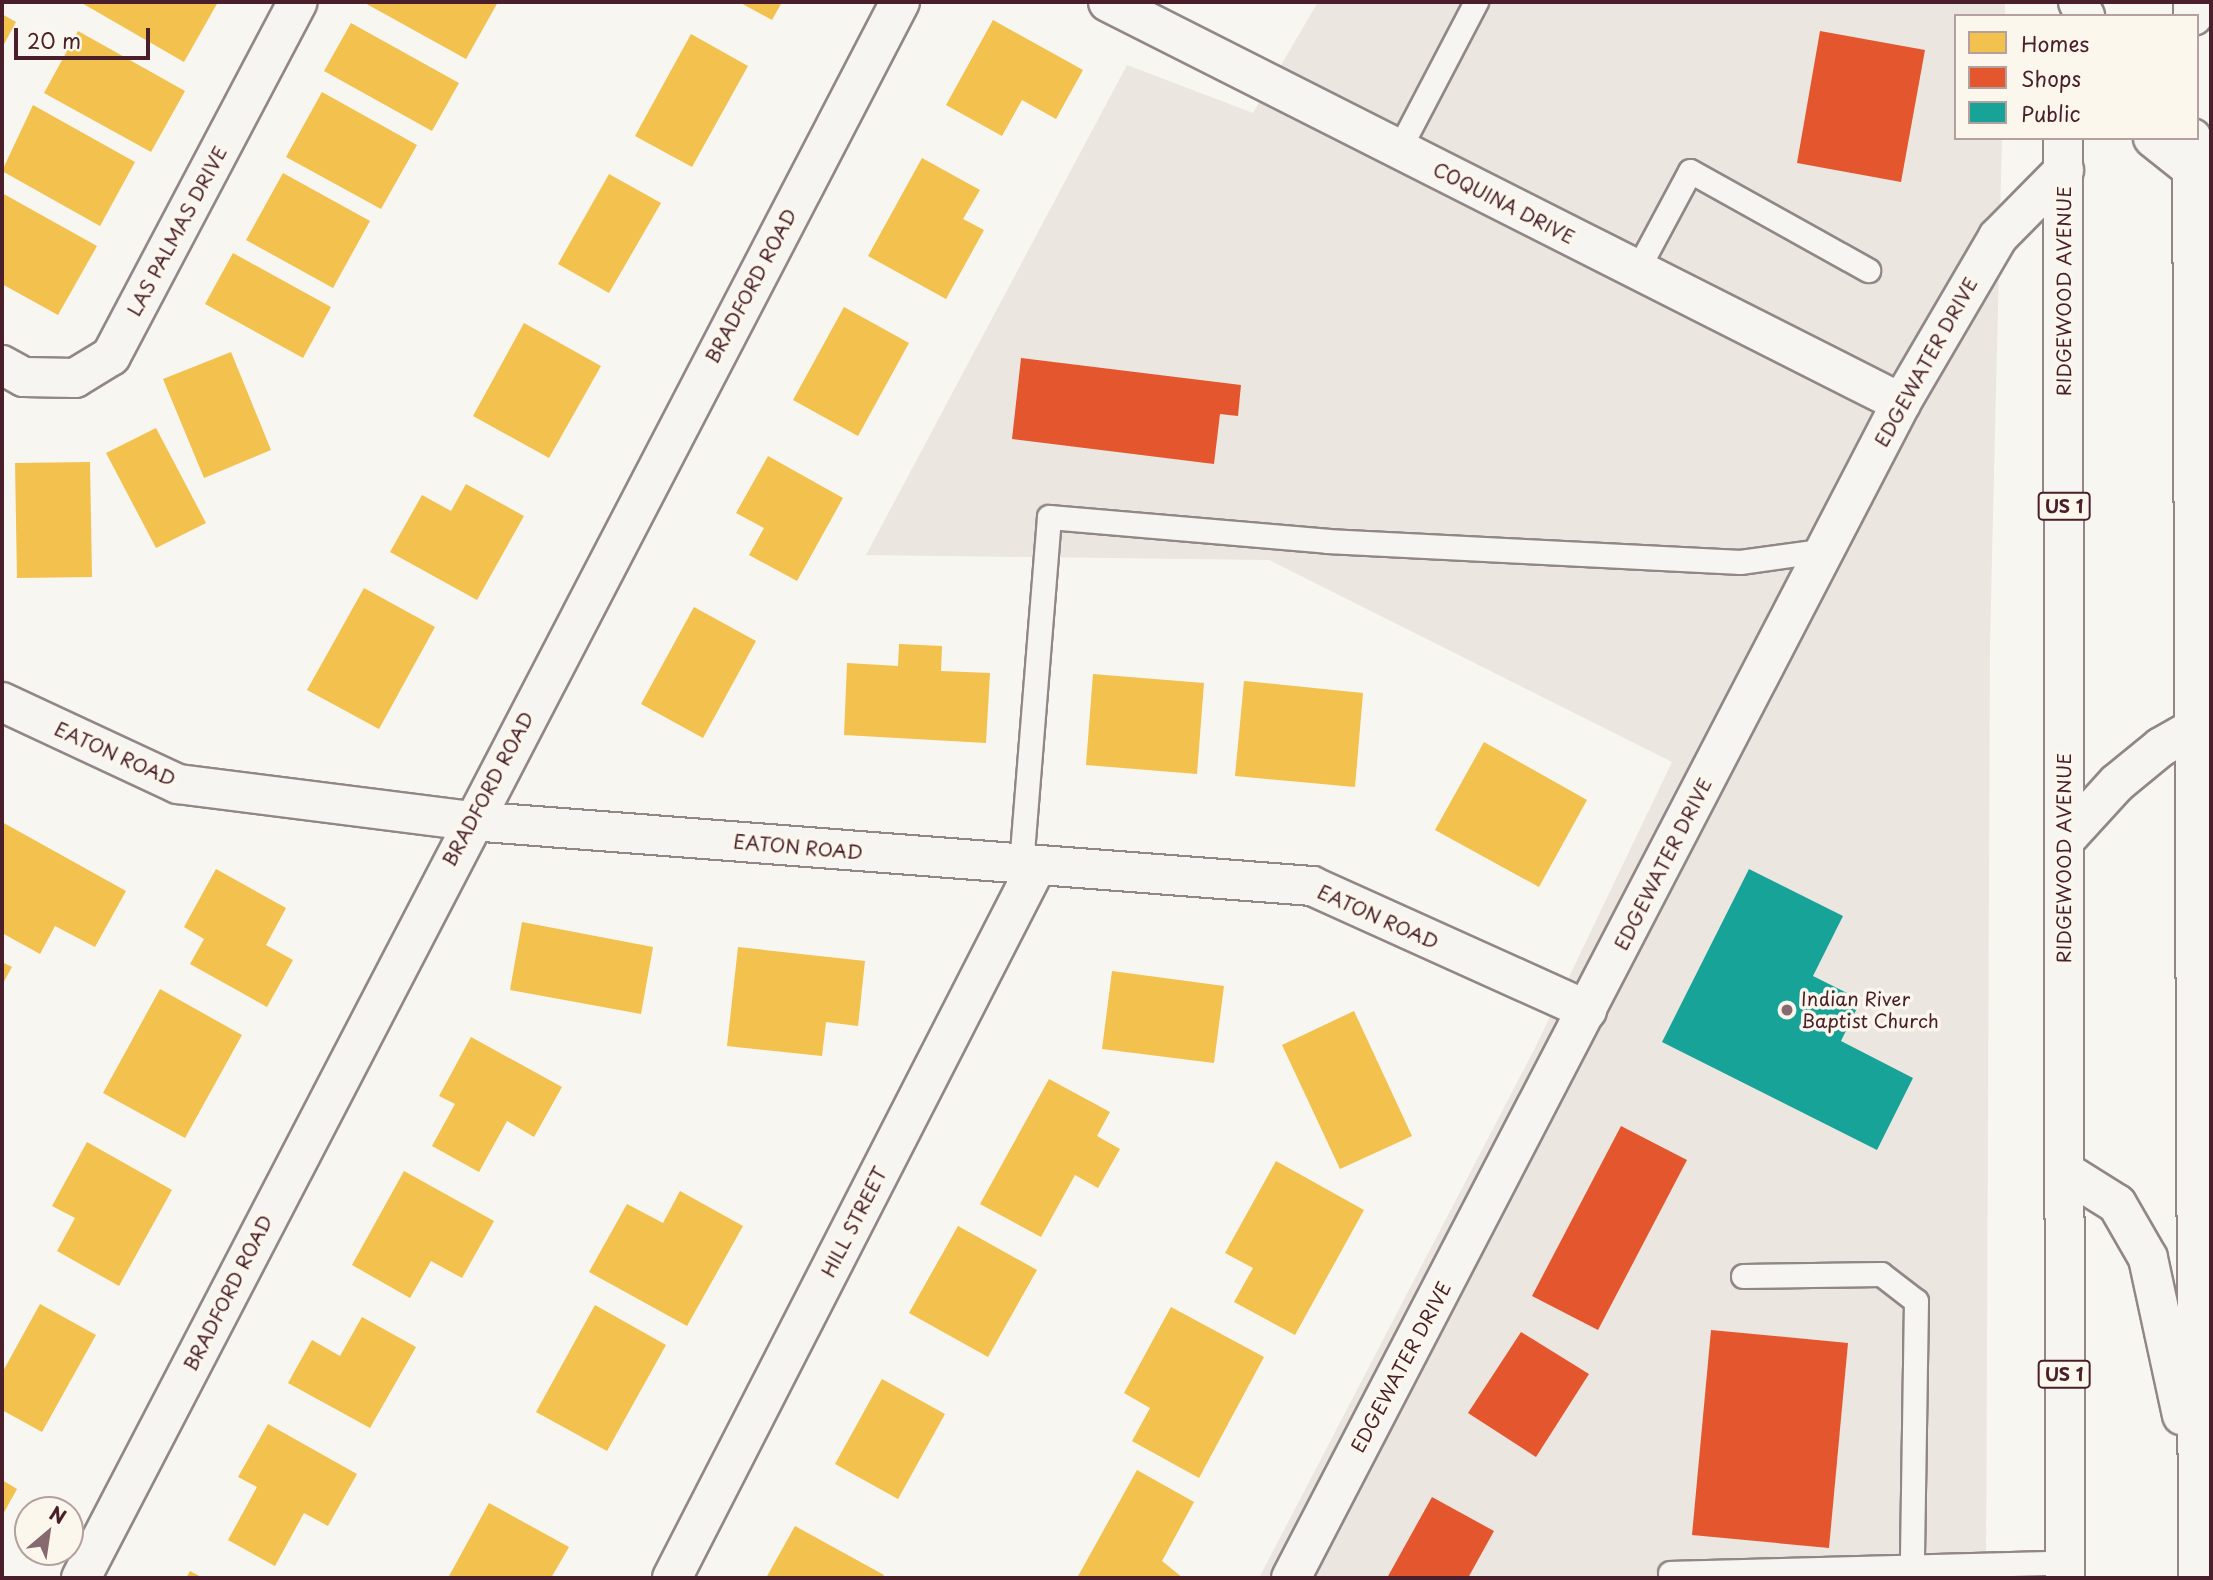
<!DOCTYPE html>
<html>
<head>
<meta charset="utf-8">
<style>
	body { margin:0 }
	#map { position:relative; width:2213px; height:1580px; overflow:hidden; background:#f8f6f0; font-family:"Playpen Sans",sans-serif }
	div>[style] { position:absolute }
	.built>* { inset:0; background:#ebe6df }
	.homes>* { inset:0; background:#f2c14e }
	.shops>* { inset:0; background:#e4572e }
	.public>* { inset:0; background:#17a398 }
	.roads { filter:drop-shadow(2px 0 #918787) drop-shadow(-2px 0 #918787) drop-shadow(0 2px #918787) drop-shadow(0 -2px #918787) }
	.lane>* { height:23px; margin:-11.5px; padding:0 11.5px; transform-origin:11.5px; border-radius:11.5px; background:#f6f5f1 }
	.street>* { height:38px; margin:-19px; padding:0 19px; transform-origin:19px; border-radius:19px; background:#f6f5f1 }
	.primary>* { height:38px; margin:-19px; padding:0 19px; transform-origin:19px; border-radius:19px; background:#f6f5f1 }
	.dots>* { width:19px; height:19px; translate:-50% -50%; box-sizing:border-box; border:4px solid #fbf7ec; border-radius:50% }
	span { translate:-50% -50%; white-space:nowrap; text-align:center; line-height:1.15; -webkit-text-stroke:7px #fbf7ec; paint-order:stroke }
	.shield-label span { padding:2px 5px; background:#fbf7ec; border:2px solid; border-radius:5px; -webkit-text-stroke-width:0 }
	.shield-label { font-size:18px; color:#4a1f2b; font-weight:700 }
	.street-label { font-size:19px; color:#4a1f2b }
	.poi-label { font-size:19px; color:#4a1f2b }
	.left { translate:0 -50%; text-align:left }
	.frame { position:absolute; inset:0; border:4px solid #4a1f2b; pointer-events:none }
	.legend { position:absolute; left:1954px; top:14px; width:245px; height:126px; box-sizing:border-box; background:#fbf7ec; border:2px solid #b4a19f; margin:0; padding:9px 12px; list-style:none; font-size:21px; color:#4a1f2b }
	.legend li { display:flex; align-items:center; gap:14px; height:35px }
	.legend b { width:35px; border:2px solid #b4a19f }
	.north { position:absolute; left:14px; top:1496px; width:70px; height:70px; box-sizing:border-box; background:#fbf7ec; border:2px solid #b4a19f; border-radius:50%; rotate:29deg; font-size:19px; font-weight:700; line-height:28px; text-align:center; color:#4a1f2b }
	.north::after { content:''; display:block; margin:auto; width:24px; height:32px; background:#876a70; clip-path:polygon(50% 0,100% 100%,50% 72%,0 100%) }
	.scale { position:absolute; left:14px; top:28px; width:136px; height:32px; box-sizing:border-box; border:4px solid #4a1f2b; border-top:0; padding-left:9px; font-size:21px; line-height:24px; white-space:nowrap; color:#4a1f2b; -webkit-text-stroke:5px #fbf7ec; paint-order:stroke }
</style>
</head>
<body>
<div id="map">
	<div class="built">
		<div style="clip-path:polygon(1318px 2px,2005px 2px,2005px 16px,1956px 16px,1956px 138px,2002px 138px,1990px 643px,1986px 1578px,1259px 1578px,1535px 1048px,1672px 762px,1269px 560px,866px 555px,1127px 65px,1253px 113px)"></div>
	</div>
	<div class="homes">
		<div style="clip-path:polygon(80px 2px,218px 2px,184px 62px)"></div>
		<div style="clip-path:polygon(363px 2px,498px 2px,466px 59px)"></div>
		<div style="clip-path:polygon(739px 2px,782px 2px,772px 20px)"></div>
		<div style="clip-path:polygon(2px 14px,16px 22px,2px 48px)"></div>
		<div style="clip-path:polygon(993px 20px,1083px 70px,1056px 119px,1022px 100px,1002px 136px,946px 105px)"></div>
		<div style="clip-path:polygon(351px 23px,459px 83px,432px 131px,324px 71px)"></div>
		<div style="clip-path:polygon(78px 31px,185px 91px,151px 152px,44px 93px)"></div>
		<div style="clip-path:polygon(691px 34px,748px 66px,692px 167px,635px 136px)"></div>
		<div style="clip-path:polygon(322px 92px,417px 145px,381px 209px,286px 157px)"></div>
		<div style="clip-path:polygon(33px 105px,135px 162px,100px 226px,2px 171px)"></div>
		<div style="clip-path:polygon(922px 158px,980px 190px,963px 219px,984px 230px,946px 299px,868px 256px)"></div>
		<div style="clip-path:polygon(283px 173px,370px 221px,333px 288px,246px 240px)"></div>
		<div style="clip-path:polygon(609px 174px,661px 203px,609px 293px,558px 264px)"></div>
		<div style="clip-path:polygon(2px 193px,97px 246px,58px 315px,2px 284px)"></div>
		<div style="clip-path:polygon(233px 253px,331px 307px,303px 358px,205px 304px)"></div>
		<div style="clip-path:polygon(844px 307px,909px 343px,858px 436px,793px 400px)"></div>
		<div style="clip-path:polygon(524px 323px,601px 366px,549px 458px,473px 416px)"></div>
		<div style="clip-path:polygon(231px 352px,271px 450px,204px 478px,163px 379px)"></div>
		<div style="clip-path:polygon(156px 428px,206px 523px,156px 548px,106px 453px)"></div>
		<div style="clip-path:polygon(768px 456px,843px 498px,797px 581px,749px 555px,764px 528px,736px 513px)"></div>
		<div style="clip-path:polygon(90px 462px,92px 577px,17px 578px,15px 463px)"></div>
		<div style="clip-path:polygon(466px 484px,524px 516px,477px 600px,390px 552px,422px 495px,451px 511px)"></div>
		<div style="clip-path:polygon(364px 588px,435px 627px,379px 729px,307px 690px)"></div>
		<div style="clip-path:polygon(694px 607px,756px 641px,703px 738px,641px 704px)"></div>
		<div style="clip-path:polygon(899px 644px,942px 646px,941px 671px,990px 673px,986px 743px,844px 735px,847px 663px,898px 666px)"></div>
		<div style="clip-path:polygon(1093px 674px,1204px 683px,1197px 774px,1086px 765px)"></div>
		<div style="clip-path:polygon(1244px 681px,1363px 693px,1355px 787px,1235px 776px)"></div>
		<div style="clip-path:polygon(1484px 742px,1587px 800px,1539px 887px,1435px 830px)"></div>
		<div style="clip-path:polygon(2px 822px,126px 891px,95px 947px,55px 926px,40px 954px,2px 933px)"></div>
		<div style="clip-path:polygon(216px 869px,286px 908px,266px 945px,293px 960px,267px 1007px,190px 964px,204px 939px,184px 927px)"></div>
		<div style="clip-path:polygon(522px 922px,653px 947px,641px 1014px,510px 990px)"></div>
		<div style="clip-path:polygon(738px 947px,865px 961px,858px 1026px,826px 1022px,822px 1056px,727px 1046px)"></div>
		<div style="clip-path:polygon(2px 962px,12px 967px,2px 985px)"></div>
		<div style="clip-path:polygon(1112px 971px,1224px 986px,1214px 1063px,1102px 1049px)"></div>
		<div style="clip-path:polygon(160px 989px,242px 1035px,185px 1138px,103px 1093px)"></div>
		<div style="clip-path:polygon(1354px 1011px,1412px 1136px,1340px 1169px,1282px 1045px)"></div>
		<div style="clip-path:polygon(471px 1037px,562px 1087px,534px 1137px,507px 1121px,479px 1172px,432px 1146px,455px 1104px,439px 1096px)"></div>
		<div style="clip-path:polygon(1049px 1079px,1110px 1112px,1097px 1136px,1120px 1149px,1098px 1188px,1075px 1175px,1041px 1237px,980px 1204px)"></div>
		<div style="clip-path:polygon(87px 1142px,172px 1190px,119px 1286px,57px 1251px,75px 1218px,52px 1206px)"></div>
		<div style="clip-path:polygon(1276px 1161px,1364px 1210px,1295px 1335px,1234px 1302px,1253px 1268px,1225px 1253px)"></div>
		<div style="clip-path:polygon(404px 1171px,494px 1221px,462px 1278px,431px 1261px,410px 1298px,352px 1265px)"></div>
		<div style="clip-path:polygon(680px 1191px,743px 1226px,687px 1326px,589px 1272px,627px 1204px,663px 1223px)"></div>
		<div style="clip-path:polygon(958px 1226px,1037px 1270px,988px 1357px,909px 1313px)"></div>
		<div style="clip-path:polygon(40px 1304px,96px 1335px,42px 1432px,2px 1410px,2px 1373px)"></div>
		<div style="clip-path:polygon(595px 1305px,666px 1345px,607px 1451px,536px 1412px)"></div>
		<div style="clip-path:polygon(1171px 1307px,1264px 1357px,1199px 1478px,1132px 1441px,1150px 1408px,1124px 1393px)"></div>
		<div style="clip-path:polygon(362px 1317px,416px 1347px,370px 1428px,288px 1383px,312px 1340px,340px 1356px)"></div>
		<div style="clip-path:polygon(882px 1379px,945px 1414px,898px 1499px,835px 1464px)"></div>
		<div style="clip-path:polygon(268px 1424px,357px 1474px,328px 1526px,304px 1513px,275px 1566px,228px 1540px,257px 1487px,238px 1477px)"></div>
		<div style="clip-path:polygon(1137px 1470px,1194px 1502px,1162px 1561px,1183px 1578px,1077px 1578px)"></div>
		<div style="clip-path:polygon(2px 1480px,17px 1489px,2px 1516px)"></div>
		<div style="clip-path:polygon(489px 1503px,569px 1547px,551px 1578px,448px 1578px)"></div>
		<div style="clip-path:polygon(795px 1526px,884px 1575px,882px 1578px,766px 1578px)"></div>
		<div style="clip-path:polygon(190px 1571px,203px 1578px,186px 1578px)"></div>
	</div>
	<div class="shops">
		<div style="clip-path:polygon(1820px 31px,1925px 50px,1901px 182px,1797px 163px)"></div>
		<div style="clip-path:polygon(1021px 358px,1241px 385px,1238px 416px,1220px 414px,1214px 464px,1012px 439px)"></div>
		<div style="clip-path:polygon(1621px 1126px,1687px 1160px,1598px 1330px,1532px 1296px)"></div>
		<div style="clip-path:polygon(1711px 1330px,1848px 1343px,1829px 1548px,1692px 1535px)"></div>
		<div style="clip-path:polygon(1521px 1332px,1589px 1374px,1536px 1457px,1468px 1413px)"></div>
		<div style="clip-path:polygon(1432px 1497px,1494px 1531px,1468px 1578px,1387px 1578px)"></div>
	</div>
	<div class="public">
		<div style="clip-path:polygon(1749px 869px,1843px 916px,1813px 976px,1861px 1000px,1841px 1041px,1913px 1078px,1877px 1150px,1662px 1042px)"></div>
	</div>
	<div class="roads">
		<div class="lane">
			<div style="left:1399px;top:149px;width:166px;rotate:-62.4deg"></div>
			<div style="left:1637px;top:270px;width:112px;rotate:-61.8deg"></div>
			<div style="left:1690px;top:171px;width:204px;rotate:29.1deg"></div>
			<div style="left:1021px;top:865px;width:349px;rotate:-85.4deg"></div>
			<div style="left:1049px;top:517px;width:279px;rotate:4.9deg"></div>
			<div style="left:1327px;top:541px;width:414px;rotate:2.9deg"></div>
			<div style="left:1740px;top:562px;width:87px;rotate:-7.9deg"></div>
			<div style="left:1743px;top:1276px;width:138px;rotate:-0.8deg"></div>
			<div style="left:1881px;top:1274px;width:44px;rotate:37.6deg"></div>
			<div style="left:1916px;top:1301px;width:266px;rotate:90.9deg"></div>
			<div style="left:1670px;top:1573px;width:395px;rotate:-1.5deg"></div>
		</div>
		<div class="street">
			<div style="left:1108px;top:2px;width:889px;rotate:26.82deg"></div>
			<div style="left:2px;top:365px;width:25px;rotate:29deg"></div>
			<div style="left:24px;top:377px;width:51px;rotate:1.1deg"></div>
			<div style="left:75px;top:378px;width:42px;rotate:-31.4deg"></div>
			<div style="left:111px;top:356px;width:400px;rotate:-62.2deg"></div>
			<div style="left:2px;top:702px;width:194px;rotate:25deg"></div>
			<div style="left:178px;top:784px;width:295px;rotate:7.2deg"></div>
			<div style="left:471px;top:821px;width:844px;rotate:4.42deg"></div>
			<div style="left:1312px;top:886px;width:302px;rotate:24.3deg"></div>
			<div style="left:2064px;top:841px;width:79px;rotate:-47.6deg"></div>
			<div style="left:2117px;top:783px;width:57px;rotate:-39.3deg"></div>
			<div style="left:2161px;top:747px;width:43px;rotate:-29.6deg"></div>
			<div style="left:2198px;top:726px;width:14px;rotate:21deg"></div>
			<div style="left:81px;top:1578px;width:1776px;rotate:-62.54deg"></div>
			<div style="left:672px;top:1578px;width:799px;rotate:-62.89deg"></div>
			<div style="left:1291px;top:1578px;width:1324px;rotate:-62.56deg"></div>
			<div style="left:1901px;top:403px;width:192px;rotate:-59.7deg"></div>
			<div style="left:1998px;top:237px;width:94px;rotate:-45.4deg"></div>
		</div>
		<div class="primary">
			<div style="left:2078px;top:2px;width:16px;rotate:63deg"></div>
			<div style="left:2193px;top:16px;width:14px;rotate:-90deg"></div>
			<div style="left:2063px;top:138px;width:1440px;rotate:89.92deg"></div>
			<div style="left:2153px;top:138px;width:50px;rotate:38.5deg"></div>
			<div style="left:2192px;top:138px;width:1440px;rotate:89.76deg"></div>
			<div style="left:2064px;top:1171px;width:62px;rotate:31.9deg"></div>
			<div style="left:2117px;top:1204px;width:62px;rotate:60.1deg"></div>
			<div style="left:2148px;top:1258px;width:161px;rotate:77.8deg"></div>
		</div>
	</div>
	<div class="dots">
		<div style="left:1787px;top:1010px;background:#876a70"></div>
	</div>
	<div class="shield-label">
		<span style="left:2064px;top:506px">US 1</span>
		<span style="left:2064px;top:1374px">US 1</span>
	</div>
	<div class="street-label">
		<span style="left:1504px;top:203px;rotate:27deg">COQUINA DRIVE</span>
		<span style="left:177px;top:231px;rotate:-62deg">LAS PALMAS DRIVE</span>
		<span style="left:751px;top:286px;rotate:-62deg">BRADFORD ROAD</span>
		<span style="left:2064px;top:291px;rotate:-90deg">RIDGEWOOD AVENUE</span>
		<span style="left:1926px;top:362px;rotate:-61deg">EDGEWATER DRIVE</span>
		<span style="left:115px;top:754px;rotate:24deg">EATON ROAD</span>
		<span style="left:488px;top:789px;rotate:-62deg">BRADFORD ROAD</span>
		<span style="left:798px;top:847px;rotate:5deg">EATON ROAD</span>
		<span style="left:2064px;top:858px;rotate:-90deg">RIDGEWOOD AVENUE</span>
		<span style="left:1663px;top:864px;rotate:-63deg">EDGEWATER DRIVE</span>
		<span style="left:1378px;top:917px;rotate:24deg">EATON ROAD</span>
		<span style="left:854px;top:1222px;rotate:-63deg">HILL STREET</span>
		<span style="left:228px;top:1293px;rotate:-63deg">BRADFORD ROAD</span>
		<span style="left:1401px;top:1367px;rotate:-62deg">EDGEWATER DRIVE</span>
	</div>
	<div class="poi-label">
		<span class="left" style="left:1801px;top:1010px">Indian River<br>Baptist Church</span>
	</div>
	<div class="frame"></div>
	<ul class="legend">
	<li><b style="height:19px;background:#f2c14e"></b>Homes</li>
	<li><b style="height:19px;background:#e4572e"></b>Shops</li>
	<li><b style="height:19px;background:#17a398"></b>Public</li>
	</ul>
	<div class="north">N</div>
	<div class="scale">20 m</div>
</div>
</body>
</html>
